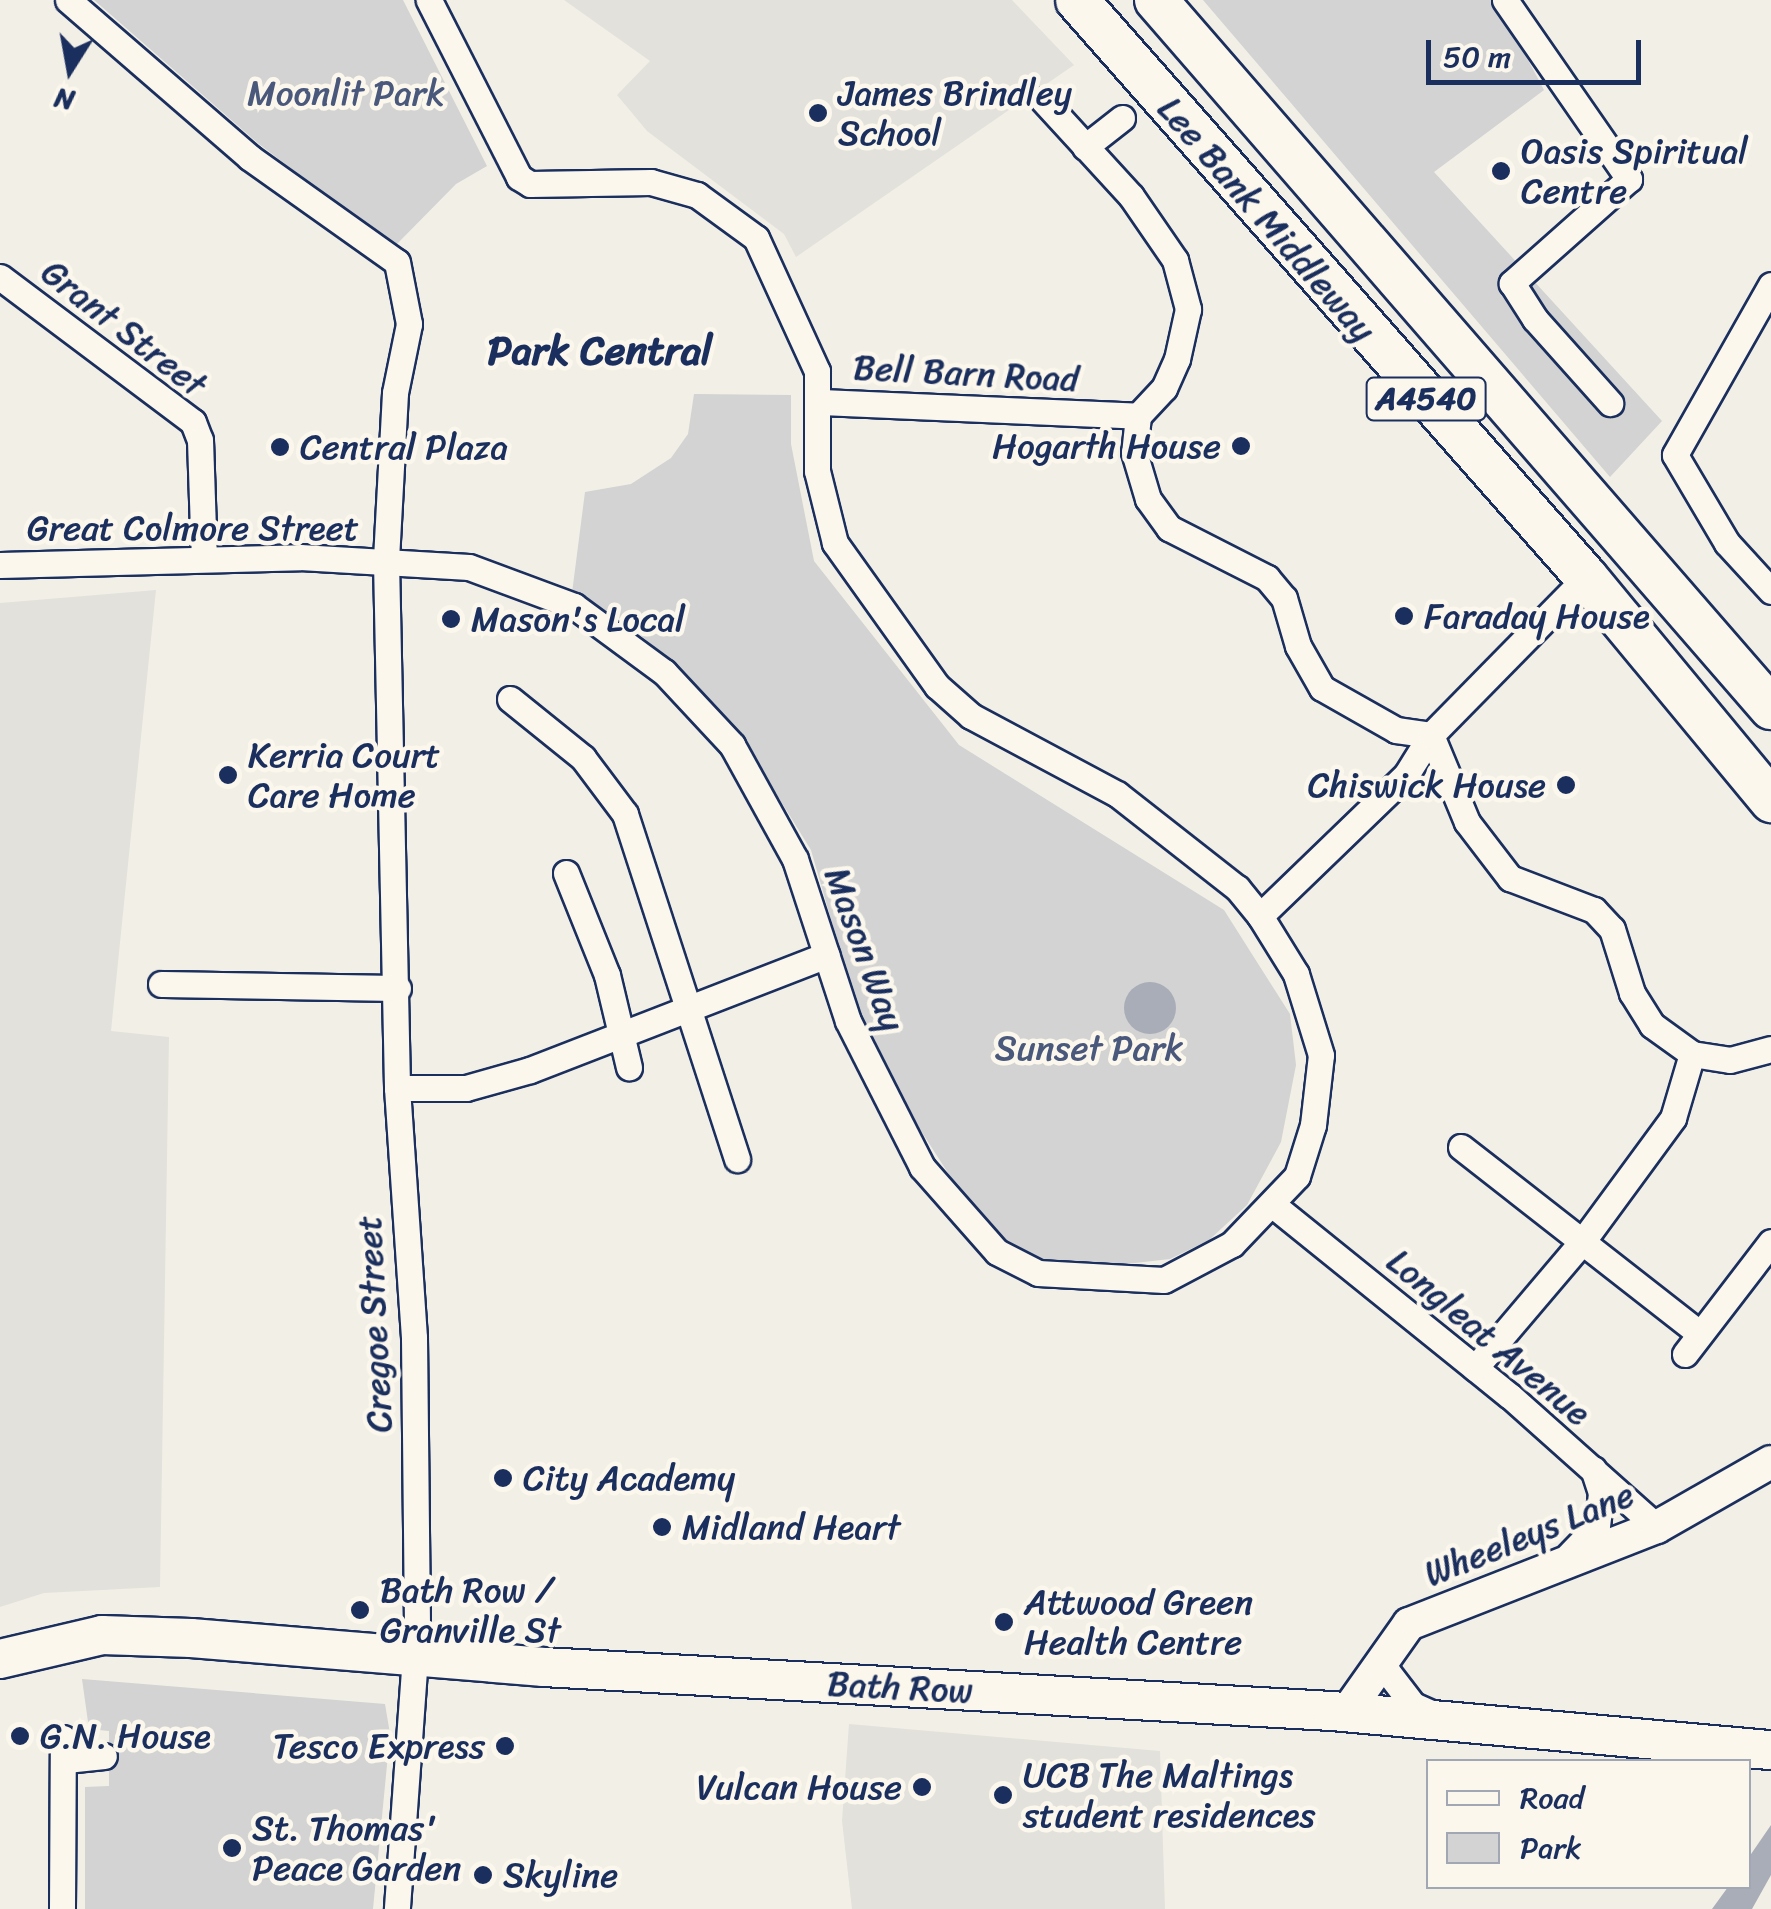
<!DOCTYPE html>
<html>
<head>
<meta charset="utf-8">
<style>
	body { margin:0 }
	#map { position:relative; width:1771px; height:1909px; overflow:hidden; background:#f2efe6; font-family:Sriracha,sans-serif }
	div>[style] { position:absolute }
	.built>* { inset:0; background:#e2e1dc }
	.green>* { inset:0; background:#d2d3d2 }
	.water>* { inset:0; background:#a9adb7 }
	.round { border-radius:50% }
	.roads { filter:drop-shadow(2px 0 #1b2f5e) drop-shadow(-2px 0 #1b2f5e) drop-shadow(0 2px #1b2f5e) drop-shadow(0 -2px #1b2f5e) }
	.minor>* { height:25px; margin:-12.5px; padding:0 12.5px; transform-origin:12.5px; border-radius:12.5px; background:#fbf7ec }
	.tertiary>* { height:32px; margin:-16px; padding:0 16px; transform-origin:16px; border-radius:16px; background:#fbf7ec }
	.secondary>* { height:38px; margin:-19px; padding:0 19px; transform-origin:19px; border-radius:19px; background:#fbf7ec }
	.trunk>* { height:42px; margin:-21px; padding:0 21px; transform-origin:21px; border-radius:21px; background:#fbf7ec }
	.dots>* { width:28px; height:28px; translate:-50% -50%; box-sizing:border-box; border:5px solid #fbf7ec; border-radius:50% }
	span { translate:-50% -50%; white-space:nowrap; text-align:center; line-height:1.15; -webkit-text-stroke:9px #fbf7ec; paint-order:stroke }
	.shield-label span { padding:2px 8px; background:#fbf7ec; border:2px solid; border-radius:8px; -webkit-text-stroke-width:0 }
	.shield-label { font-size:32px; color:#1b2f5e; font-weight:700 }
	.park-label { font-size:35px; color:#49587b }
	.poi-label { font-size:35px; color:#1b2f5e }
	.left { translate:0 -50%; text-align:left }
	.right { translate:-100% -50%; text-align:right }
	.street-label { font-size:35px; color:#1b2f5e }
	.quarter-label { font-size:40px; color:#1b2f5e; font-weight:700 }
	.legend { position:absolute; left:1426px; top:1759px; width:325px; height:130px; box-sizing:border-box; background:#fbf7ec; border:2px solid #a1a7b3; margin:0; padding:12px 18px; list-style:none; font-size:30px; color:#1b2f5e }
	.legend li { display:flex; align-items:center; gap:20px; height:50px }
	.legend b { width:50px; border:2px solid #a1a7b3 }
	.north { position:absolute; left:20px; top:20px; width:100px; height:100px; -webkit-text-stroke:8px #fbf7ec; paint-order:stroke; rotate:191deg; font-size:28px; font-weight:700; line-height:40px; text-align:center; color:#1b2f5e }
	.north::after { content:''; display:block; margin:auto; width:35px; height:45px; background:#1b2f5e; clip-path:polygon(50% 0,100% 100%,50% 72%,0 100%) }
	.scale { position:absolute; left:1426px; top:40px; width:215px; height:45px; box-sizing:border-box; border:5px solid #1b2f5e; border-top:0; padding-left:12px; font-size:30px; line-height:35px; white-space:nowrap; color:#1b2f5e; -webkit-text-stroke:8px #fbf7ec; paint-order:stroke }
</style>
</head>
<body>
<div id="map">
	<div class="built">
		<div style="clip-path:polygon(564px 0,1012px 0,1074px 65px,796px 257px,784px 234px,647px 131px,617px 95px,650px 61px)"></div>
		<div style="clip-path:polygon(156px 590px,111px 1031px,169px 1037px,160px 1587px,44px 1593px,0 1607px,0 603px)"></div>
		<div style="clip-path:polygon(849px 1724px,1160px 1751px,1165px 1909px,852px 1909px,842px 1821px)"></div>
	</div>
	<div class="green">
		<div style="clip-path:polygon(94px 0,403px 0,487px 166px,456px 184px,394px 247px,259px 144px)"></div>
		<div style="clip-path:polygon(1203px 0,1496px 0,1544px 90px,1434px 172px,1662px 421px,1610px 477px)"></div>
		<div style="clip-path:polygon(694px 394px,791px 395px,791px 444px,814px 561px,959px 745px,1224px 910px,1290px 1014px,1296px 1065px,1281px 1142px,1247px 1205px,1209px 1240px,1170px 1259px,1091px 1268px,1044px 1260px,1000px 1237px,966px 1201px,916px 1123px,856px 1006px,811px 850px,740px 735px,672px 661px,618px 617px,572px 593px,585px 492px,631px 484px,671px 458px,688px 434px)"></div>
		<div style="clip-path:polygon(82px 1679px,385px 1704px,390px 1734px,373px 1909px,85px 1909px,85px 1787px,109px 1786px,109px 1731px,89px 1729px)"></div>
	</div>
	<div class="water">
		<div class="round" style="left:1124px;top:982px;width:52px;height:52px"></div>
		<div style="clip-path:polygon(1771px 1825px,1771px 1875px,1752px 1909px,1712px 1909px,1728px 1887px,1748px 1886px,1749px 1857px)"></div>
	</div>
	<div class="roads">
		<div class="minor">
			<div style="left:68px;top:0;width:240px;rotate:40.9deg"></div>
			<div style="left:249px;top:157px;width:181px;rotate:35.4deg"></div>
			<div style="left:397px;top:262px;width:63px;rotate:79deg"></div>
			<div style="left:409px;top:324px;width:70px;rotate:101.5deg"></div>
			<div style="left:395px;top:393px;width:168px;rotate:93.1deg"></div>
			<div style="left:386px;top:561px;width:527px;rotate:88.8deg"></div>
			<div style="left:397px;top:1088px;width:251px;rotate:86.1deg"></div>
			<div style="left:414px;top:1338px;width:290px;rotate:89.4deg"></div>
			<div style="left:417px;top:1628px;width:282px;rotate:94.1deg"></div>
			<div style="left:1505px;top:0;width:218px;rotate:55.3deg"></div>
			<div style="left:1629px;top:179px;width:157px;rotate:138.4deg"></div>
			<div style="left:1512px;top:283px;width:43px;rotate:57.4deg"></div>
			<div style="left:1535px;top:319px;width:113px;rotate:48.2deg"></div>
			<div style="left:1043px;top:100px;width:130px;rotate:47.5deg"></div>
			<div style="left:1131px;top:196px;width:78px;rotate:55.5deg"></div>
			<div style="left:1175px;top:260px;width:51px;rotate:75.1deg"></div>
			<div style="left:1188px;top:309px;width:51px;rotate:102.4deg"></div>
			<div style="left:1177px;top:359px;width:32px;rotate:114deg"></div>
			<div style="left:1164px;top:388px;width:38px;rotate:133deg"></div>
			<div style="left:1138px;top:416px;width:36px;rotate:96deg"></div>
			<div style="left:1134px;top:452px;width:49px;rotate:73.4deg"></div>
			<div style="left:1148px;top:499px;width:36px;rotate:54deg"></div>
			<div style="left:1169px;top:528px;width:110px;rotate:27deg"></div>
			<div style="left:1267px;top:578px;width:26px;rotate:50deg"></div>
			<div style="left:1284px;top:598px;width:50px;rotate:73.7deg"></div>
			<div style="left:1298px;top:646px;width:48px;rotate:60.3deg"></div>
			<div style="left:1322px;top:688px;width:85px;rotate:29.6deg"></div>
			<div style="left:1396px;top:730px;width:35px;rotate:8deg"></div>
			<div style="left:1085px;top:147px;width:47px;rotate:-38.1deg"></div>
			<div style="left:0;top:277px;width:241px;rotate:36.9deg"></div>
			<div style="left:193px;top:422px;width:19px;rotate:69deg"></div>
			<div style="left:200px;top:440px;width:119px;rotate:88.1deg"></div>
			<div style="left:1771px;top:285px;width:195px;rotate:119.5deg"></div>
			<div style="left:1675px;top:455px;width:102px;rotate:59.4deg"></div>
			<div style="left:1727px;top:543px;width:65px;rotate:47.5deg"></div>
			<div style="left:822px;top:402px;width:316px;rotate:2.5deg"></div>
			<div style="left:0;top:565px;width:300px;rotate:-1.5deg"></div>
			<div style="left:300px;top:557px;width:169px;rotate:3.4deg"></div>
			<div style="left:469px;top:567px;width:112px;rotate:20.4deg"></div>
			<div style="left:574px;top:606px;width:112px;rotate:36.3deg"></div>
			<div style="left:664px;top:672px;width:100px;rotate:47deg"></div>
			<div style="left:732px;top:745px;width:130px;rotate:61.1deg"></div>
			<div style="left:795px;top:859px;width:170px;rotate:71.9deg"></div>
			<div style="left:848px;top:1021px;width:164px;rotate:63.1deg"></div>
			<div style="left:922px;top:1167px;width:113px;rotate:48.6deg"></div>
			<div style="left:997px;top:1252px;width:46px;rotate:27.1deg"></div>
			<div style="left:1038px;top:1273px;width:126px;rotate:3.2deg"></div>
			<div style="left:1164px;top:1280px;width:77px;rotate:-27.9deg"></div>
			<div style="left:1232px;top:1244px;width:94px;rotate:-46.3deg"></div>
			<div style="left:1297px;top:1176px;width:53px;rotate:-72.6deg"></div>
			<div style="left:1313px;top:1125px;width:70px;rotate:-83.5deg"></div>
			<div style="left:1321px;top:1055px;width:85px;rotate:-107.2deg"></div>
			<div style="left:1296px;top:974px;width:68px;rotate:-121.8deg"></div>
			<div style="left:1260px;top:916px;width:36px;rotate:-129deg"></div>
			<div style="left:1237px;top:888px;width:152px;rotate:-141.9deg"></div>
			<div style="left:1117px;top:794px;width:166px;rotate:-151.9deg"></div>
			<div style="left:971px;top:716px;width:45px;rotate:-138.6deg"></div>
			<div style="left:937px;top:686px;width:176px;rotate:-125.5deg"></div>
			<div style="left:835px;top:543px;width:74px;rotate:-104deg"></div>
			<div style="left:817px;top:471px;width:100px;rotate:-90deg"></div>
			<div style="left:817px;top:371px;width:146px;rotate:-114.6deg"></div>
			<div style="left:756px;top:238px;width:73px;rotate:-143.9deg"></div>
			<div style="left:697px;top:195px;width:48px;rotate:-164.2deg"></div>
			<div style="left:651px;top:182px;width:121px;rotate:179.1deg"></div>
			<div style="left:530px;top:184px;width:13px;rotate:-148deg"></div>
			<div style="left:519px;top:177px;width:199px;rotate:-117deg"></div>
			<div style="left:510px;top:699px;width:94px;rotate:38.9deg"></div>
			<div style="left:583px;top:758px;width:70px;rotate:53.1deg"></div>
			<div style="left:625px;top:814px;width:363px;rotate:72deg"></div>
			<div style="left:1431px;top:735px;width:94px;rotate:67.5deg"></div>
			<div style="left:1467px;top:822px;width:71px;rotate:52.5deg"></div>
			<div style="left:1510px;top:878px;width:90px;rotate:20.9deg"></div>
			<div style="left:1594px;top:910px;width:26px;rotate:47deg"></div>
			<div style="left:1612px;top:929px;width:67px;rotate:72.6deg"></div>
			<div style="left:1632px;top:993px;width:38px;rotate:58deg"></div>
			<div style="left:1652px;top:1025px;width:49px;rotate:35.9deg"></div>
			<div style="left:1692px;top:1054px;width:38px;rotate:9deg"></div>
			<div style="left:1730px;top:1060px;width:42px;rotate:-15deg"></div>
			<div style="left:566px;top:873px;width:110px;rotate:68.1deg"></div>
			<div style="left:607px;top:975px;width:95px;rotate:76.6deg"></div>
			<div style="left:1260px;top:916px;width:203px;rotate:-44deg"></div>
			<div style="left:1406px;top:775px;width:47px;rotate:-58deg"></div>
			<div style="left:1431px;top:735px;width:221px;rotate:-45.5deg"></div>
			<div style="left:161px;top:984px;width:237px;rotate:1deg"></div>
			<div style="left:397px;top:1088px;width:69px"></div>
			<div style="left:466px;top:1088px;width:66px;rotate:-15.7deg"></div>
			<div style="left:530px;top:1070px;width:318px;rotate:-21.2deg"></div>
			<div style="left:1461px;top:1147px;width:303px;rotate:38deg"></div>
			<div style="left:1273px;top:1205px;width:304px;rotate:38.9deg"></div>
			<div style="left:1510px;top:1396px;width:197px;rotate:41.7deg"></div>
			<div style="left:1685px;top:1354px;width:141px;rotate:-52.5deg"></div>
			<div style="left:1475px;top:1368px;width:165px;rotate:-49.7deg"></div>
			<div style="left:1582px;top:1242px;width:154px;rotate:-53.7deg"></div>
			<div style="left:1673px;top:1118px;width:67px;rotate:-73.5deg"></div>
			<div style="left:1569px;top:1555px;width:40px;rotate:-46deg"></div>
			<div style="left:1597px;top:1526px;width:33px;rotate:-83deg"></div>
			<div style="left:1601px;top:1493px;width:25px;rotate:-108deg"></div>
			<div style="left:1384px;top:1653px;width:18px;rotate:81deg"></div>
			<div style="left:1387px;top:1671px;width:43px;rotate:52.6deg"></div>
			<div style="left:1413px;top:1705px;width:24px;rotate:24deg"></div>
			<div style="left:66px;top:1760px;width:38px;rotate:-6deg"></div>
			<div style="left:62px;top:1909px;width:171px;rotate:-89.7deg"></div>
		</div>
		<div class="tertiary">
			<div style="left:1346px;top:1713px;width:109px;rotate:-54.7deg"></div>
			<div style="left:1409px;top:1624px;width:266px;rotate:-21.4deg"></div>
			<div style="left:1657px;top:1527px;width:131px;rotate:-29.7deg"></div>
		</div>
		<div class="secondary">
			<div style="left:0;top:1659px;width:105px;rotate:-13.2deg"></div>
			<div style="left:102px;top:1635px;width:89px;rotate:1.9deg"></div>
			<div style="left:191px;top:1638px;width:354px;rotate:4.7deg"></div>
			<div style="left:544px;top:1667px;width:789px;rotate:3.2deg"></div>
			<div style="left:1332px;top:1711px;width:441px;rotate:5.1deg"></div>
		</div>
		<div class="trunk">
			<div style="left:1077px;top:0;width:769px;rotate:48.58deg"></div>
			<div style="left:1586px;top:577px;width:291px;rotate:50.4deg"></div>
			<div style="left:1156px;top:0;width:938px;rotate:49.02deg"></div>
		</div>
	</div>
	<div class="dots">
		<div style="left:818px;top:113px;background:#1b2f5e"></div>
		<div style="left:1501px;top:171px;background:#1b2f5e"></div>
		<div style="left:1241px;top:446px;background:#1b2f5e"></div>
		<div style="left:280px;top:447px;background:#1b2f5e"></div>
		<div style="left:1404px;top:616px;background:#1b2f5e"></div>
		<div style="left:451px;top:619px;background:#1b2f5e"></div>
		<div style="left:228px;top:775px;background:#1b2f5e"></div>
		<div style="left:1566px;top:785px;background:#1b2f5e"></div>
		<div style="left:503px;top:1478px;background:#1b2f5e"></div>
		<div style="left:662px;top:1527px;background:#1b2f5e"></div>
		<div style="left:360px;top:1610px;background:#1b2f5e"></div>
		<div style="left:1004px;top:1622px;background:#1b2f5e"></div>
		<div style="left:20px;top:1736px;background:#1b2f5e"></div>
		<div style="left:505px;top:1746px;background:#1b2f5e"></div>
		<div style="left:922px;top:1787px;background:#1b2f5e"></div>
		<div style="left:1003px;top:1795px;background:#1b2f5e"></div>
		<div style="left:232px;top:1848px;background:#1b2f5e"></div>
		<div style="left:483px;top:1875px;background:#1b2f5e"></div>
	</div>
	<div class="shield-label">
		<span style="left:1426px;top:399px">A4540</span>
	</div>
	<div class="park-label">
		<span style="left:346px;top:93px">Moonlit Park</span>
		<span style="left:1089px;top:1048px">Sunset Park</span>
	</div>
	<div class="poi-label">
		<span class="left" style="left:838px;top:113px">James Brindley<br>School</span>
		<span class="left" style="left:1521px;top:171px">Oasis Spiritual<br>Centre</span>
		<span class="right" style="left:1221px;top:446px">Hogarth House</span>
		<span class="left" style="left:300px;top:447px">Central Plaza</span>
		<span class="left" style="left:1424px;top:616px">Faraday House</span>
		<span class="left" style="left:471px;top:619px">Mason's Local</span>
		<span class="left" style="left:248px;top:775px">Kerria Court<br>Care Home</span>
		<span class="right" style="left:1546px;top:785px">Chiswick House</span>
		<span class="left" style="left:523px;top:1478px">City Academy</span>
		<span class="left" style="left:682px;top:1527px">Midland Heart</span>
		<span class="left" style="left:380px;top:1610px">Bath Row /<br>Granville St</span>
		<span class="left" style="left:1024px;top:1622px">Attwood Green<br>Health Centre</span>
		<span class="left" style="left:40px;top:1736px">G.N. House</span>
		<span class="right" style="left:485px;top:1746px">Tesco Express</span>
		<span class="left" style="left:1023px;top:1795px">UCB The Maltings<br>student residences</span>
		<span class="right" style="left:902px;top:1787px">Vulcan House</span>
		<span class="left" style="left:252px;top:1848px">St. Thomas'<br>Peace Garden</span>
		<span class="left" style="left:503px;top:1875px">Skyline</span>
	</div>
	<div class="street-label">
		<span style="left:1267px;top:219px;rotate:49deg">Lee Bank Middleway</span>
		<span style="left:124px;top:328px;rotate:38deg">Grant Street</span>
		<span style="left:966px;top:373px;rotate:3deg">Bell Barn Road</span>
		<span style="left:193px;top:528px">Great Colmore Street</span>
		<span style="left:865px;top:949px;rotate:70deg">Mason Way</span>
		<span style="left:374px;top:1324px;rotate:-93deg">Cregoe Street</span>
		<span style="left:1489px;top:1337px;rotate:40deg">Longleat Avenue</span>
		<span style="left:1529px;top:1534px;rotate:-22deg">Wheeleys Lane</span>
		<span style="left:900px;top:1687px;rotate:3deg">Bath Row</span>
	</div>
	<div class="quarter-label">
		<span style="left:600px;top:351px">Park Central</span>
	</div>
	<ul class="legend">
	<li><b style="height:12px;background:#fbf7ec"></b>Road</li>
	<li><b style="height:28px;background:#d2d3d2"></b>Park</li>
	</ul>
	<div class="north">N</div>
	<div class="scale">50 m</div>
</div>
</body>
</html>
